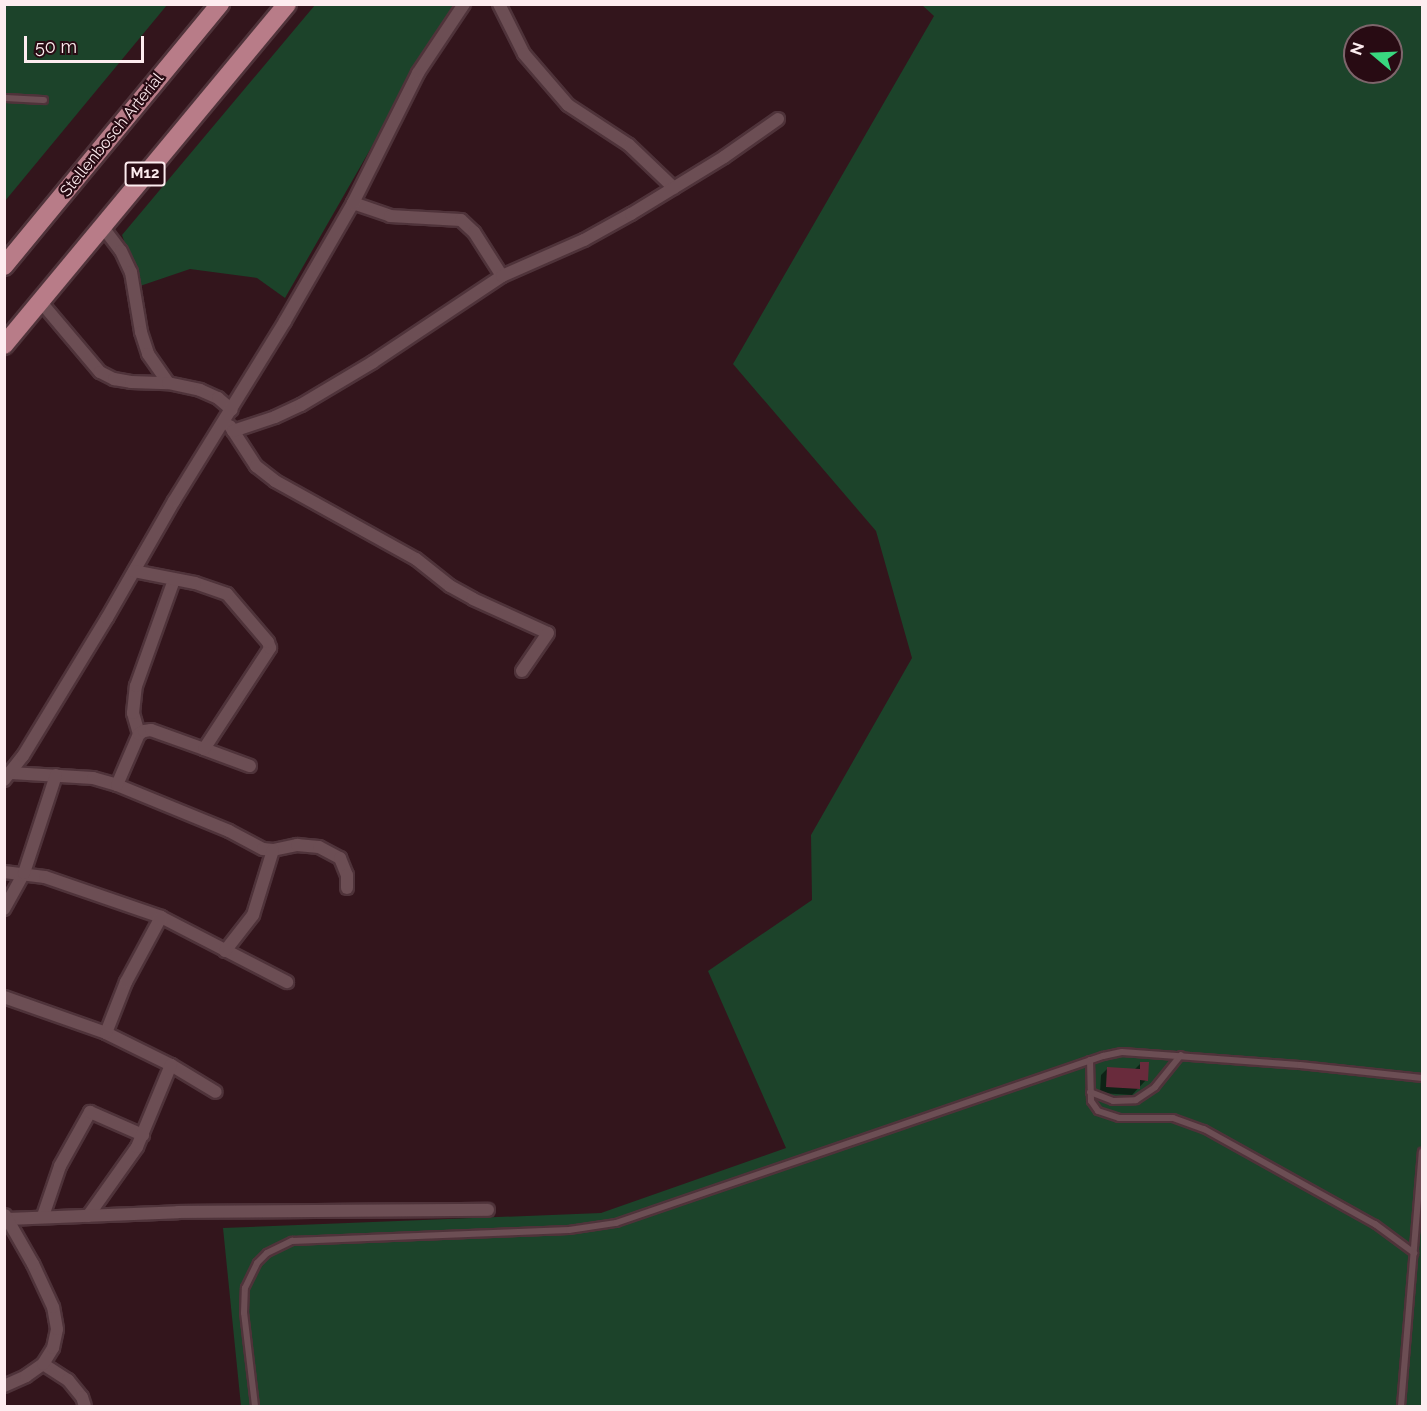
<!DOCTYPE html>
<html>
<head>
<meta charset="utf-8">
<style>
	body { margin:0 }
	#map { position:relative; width:1427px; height:1411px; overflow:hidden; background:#33151c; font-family:Raleway,sans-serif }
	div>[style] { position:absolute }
	.green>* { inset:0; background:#1c432a }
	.shadow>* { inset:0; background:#0007 }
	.building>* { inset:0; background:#692b3c }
	.roads { filter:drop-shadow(2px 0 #4f333a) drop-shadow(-2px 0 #4f333a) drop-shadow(0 2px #4f333a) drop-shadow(0 -2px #4f333a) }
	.service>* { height:6px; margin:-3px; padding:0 3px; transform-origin:3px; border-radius:3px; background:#6c4e54 }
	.minor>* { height:12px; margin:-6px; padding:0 6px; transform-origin:6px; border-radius:6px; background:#6c4e54 }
	.primary>* { height:18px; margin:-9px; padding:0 9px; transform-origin:9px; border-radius:9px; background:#b87c88 }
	span { translate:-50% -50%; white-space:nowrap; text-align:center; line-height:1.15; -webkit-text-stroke:4.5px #280b13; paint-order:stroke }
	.shield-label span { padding:2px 4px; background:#280b13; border:2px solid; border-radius:4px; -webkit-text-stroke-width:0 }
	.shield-label { font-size:15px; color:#fdecef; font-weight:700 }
	.street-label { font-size:16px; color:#fdecef }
	.frame { position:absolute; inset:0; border:6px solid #fdecef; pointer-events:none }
	.north { position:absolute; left:1343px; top:24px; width:60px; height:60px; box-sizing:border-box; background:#280b13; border:2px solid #7d656b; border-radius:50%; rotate:289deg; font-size:16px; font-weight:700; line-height:24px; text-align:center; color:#fdecef }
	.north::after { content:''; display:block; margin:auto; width:21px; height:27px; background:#39d87f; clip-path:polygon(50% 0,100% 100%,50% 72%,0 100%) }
	.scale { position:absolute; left:24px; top:36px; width:120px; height:27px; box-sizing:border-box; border:3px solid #fdecef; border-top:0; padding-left:8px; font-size:18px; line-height:21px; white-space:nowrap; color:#fdecef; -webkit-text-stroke:4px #280b13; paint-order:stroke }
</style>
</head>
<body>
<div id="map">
	<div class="green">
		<div style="clip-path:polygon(5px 5px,167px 5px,5px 201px)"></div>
		<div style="clip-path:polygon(315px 5px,453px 5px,285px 298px,257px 278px,190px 269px,140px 286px,122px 235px)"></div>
		<div style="clip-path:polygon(evenodd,922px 5px,1422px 5px,1422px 1406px,241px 1406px,223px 1228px,601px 1213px,786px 1148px,708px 971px,812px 900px,811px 835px,912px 658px,876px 531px,733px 364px,934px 16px,922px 5px,1355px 36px,1391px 36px,1391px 72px,1355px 72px,1355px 36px)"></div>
	</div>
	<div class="shadow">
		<div style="clip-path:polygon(1141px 1063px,1146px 1080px,1132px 1095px,1100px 1093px,1101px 1075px,1107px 1069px,1135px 1069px)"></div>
	</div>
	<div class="building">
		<div style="clip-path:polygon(1140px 1062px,1149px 1062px,1148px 1081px,1140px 1080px,1140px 1089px,1106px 1087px,1107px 1067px,1140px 1069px)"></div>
	</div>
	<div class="roads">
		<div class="service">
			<div style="left:4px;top:98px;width:40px;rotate:2.9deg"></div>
			<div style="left:1090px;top:1060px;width:41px;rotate:88.6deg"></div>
			<div style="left:1091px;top:1101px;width:12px;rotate:55deg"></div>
			<div style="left:1098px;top:1111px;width:22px;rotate:18deg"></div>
			<div style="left:1119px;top:1118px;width:54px"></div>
			<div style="left:1173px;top:1118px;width:33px;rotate:20deg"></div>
			<div style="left:1204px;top:1129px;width:196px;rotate:29.1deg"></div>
			<div style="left:1375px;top:1224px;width:49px;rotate:36.6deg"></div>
			<div style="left:1090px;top:1092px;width:25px;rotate:21deg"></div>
			<div style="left:1113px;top:1101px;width:23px;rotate:-2deg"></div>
			<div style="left:1136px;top:1100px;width:23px;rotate:-34deg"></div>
			<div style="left:1155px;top:1087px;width:41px;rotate:-50.9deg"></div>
			<div style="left:255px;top:1406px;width:94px;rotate:-96.7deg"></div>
			<div style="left:244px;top:1313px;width:25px;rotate:-88deg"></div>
			<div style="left:245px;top:1288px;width:28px;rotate:-64deg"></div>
			<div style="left:257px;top:1263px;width:14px;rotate:-45deg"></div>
			<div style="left:267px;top:1253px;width:28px;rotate:-26deg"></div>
			<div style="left:292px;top:1241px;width:277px;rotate:-2.3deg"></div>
			<div style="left:569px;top:1230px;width:48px;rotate:-8.5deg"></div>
			<div style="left:616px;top:1223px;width:515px;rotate:-18.93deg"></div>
			<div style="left:1103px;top:1056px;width:19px;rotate:-12deg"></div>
			<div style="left:1122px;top:1052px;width:178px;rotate:4.2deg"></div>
			<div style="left:1300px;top:1065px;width:123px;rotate:6.1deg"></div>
			<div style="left:1401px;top:1406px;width:255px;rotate:-85.3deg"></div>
		</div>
		<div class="minor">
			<div style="left:499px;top:4px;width:56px;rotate:63.4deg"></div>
			<div style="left:524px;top:54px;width:67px;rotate:49.2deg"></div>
			<div style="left:568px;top:105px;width:73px;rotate:33.3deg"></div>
			<div style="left:629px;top:145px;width:62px;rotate:43.7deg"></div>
			<div style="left:353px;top:203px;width:39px;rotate:19deg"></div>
			<div style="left:390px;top:216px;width:71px;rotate:3.2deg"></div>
			<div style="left:461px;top:220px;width:18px;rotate:43deg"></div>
			<div style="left:474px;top:232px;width:52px;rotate:57.5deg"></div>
			<div style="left:102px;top:226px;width:31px;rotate:53deg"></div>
			<div style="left:121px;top:251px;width:23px;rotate:65deg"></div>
			<div style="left:131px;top:272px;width:61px;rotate:80.5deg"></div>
			<div style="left:141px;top:332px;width:23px;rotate:72deg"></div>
			<div style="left:148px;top:354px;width:35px;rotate:55deg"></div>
			<div style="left:40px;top:301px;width:93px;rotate:49.8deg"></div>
			<div style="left:100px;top:372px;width:16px;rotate:27deg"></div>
			<div style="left:114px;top:379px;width:17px;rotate:10deg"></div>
			<div style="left:131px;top:382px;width:37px;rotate:2deg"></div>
			<div style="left:168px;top:383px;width:33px;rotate:12deg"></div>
			<div style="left:200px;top:390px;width:20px;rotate:24deg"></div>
			<div style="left:218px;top:398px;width:18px;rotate:41deg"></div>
			<div style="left:230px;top:426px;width:48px;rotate:57deg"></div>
			<div style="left:256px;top:466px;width:24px;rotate:38deg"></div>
			<div style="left:275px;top:481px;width:161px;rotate:29deg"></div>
			<div style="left:416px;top:559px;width:43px;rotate:38.5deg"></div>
			<div style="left:450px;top:586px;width:26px;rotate:29deg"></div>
			<div style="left:473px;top:599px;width:82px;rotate:24.4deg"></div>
			<div style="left:548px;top:633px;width:46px;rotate:124.4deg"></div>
			<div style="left:233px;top:431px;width:44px;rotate:-18.4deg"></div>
			<div style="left:275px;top:417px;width:29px;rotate:-25deg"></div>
			<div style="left:301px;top:405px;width:84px;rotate:-30.8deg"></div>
			<div style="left:373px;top:362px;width:155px;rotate:-33.7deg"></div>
			<div style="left:502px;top:276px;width:90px;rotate:-23.7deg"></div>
			<div style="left:584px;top:240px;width:54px;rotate:-29deg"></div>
			<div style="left:631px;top:214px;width:109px;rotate:-31.5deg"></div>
			<div style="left:724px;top:157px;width:66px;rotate:-35.1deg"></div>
			<div style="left:139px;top:734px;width:22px;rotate:-106deg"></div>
			<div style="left:133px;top:713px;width:27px;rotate:-84deg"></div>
			<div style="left:136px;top:686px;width:113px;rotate:-70.3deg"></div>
			<div style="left:204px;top:749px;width:49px;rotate:20.3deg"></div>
			<div style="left:11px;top:773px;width:82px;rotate:3.5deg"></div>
			<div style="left:93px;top:778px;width:25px;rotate:16deg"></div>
			<div style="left:117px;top:785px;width:121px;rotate:22.3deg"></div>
			<div style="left:229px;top:831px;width:38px;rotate:28deg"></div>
			<div style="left:263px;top:849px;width:10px;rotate:6deg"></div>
			<div style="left:273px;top:850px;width:25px;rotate:-12deg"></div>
			<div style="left:297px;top:845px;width:22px;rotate:5deg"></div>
			<div style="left:319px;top:847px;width:24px;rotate:28deg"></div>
			<div style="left:340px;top:858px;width:18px;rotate:68deg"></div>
			<div style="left:347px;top:875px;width:13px;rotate:90deg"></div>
			<div style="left:4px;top:780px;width:31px;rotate:-52deg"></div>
			<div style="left:23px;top:756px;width:162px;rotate:-58.7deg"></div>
			<div style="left:107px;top:618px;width:135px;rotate:-60.2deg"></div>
			<div style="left:174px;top:501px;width:211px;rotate:-58.3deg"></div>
			<div style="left:285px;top:321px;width:136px;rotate:-60deg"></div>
			<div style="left:353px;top:203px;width:145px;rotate:-63.4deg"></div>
			<div style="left:418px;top:73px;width:83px;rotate:-56.3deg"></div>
			<div style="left:117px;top:785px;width:56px;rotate:-66.7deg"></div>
			<div style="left:139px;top:734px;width:6px;rotate:-31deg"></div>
			<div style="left:144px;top:731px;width:7px;rotate:-8deg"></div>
			<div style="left:151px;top:730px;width:56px;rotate:19.7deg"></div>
			<div style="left:204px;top:749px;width:121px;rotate:-56.8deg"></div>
			<div style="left:270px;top:648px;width:6px;rotate:-108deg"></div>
			<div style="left:268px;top:642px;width:63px;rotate:-130.5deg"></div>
			<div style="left:227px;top:594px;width:34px;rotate:-161deg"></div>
			<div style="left:195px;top:583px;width:62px;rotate:-168.9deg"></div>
			<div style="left:4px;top:872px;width:41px;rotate:7deg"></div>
			<div style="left:45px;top:877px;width:123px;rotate:19deg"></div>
			<div style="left:161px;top:917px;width:142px;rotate:27.3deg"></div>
			<div style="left:4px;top:909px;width:41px;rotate:-60.9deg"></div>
			<div style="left:24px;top:873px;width:103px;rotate:-71.9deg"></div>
			<div style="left:225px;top:951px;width:46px;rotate:-52.1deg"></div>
			<div style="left:253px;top:915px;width:68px;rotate:-72.9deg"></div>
			<div style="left:4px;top:997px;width:108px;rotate:19.4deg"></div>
			<div style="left:106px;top:1033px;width:72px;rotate:26.2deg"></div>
			<div style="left:171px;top:1065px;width:52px;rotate:31deg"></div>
			<div style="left:106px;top:1033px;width:55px;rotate:-68.6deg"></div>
			<div style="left:126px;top:982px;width:74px;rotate:-61.7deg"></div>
			<div style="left:43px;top:1216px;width:53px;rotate:-71.2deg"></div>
			<div style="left:60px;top:1166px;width:62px;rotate:-60.9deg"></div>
			<div style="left:90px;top:1112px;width:58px;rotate:23.5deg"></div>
			<div style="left:88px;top:1216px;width:85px;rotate:-54.6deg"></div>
			<div style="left:137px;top:1147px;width:89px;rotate:-67.5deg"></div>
			<div style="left:7px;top:1219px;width:171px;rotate:-2.3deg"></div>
			<div style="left:178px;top:1212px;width:310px;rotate:-0.4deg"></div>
			<div style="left:43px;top:1364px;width:30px;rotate:33deg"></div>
			<div style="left:68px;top:1380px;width:22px;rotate:51deg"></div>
			<div style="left:82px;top:1397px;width:9px;rotate:72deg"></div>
			<div style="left:4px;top:1386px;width:24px;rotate:-24deg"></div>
			<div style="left:26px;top:1376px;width:21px;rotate:-35deg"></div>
			<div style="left:43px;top:1364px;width:19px;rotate:-58deg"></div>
			<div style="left:53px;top:1348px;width:19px;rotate:-78deg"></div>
			<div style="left:57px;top:1329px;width:22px;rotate:-100deg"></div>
			<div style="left:53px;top:1307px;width:47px;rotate:-114.9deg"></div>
			<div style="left:33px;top:1264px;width:56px;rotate:-119.7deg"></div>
		</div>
		<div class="primary">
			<div style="left:4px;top:266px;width:340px;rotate:-50.5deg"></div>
			<div style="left:4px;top:345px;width:443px;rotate:-50.3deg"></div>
		</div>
	</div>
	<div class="shield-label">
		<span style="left:145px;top:174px">M12</span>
	</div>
	<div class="street-label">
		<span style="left:112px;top:135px;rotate:-51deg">Stellenbosch Arterial</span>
	</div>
	<div class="frame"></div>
	<div class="north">N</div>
	<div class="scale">50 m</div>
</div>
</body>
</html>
